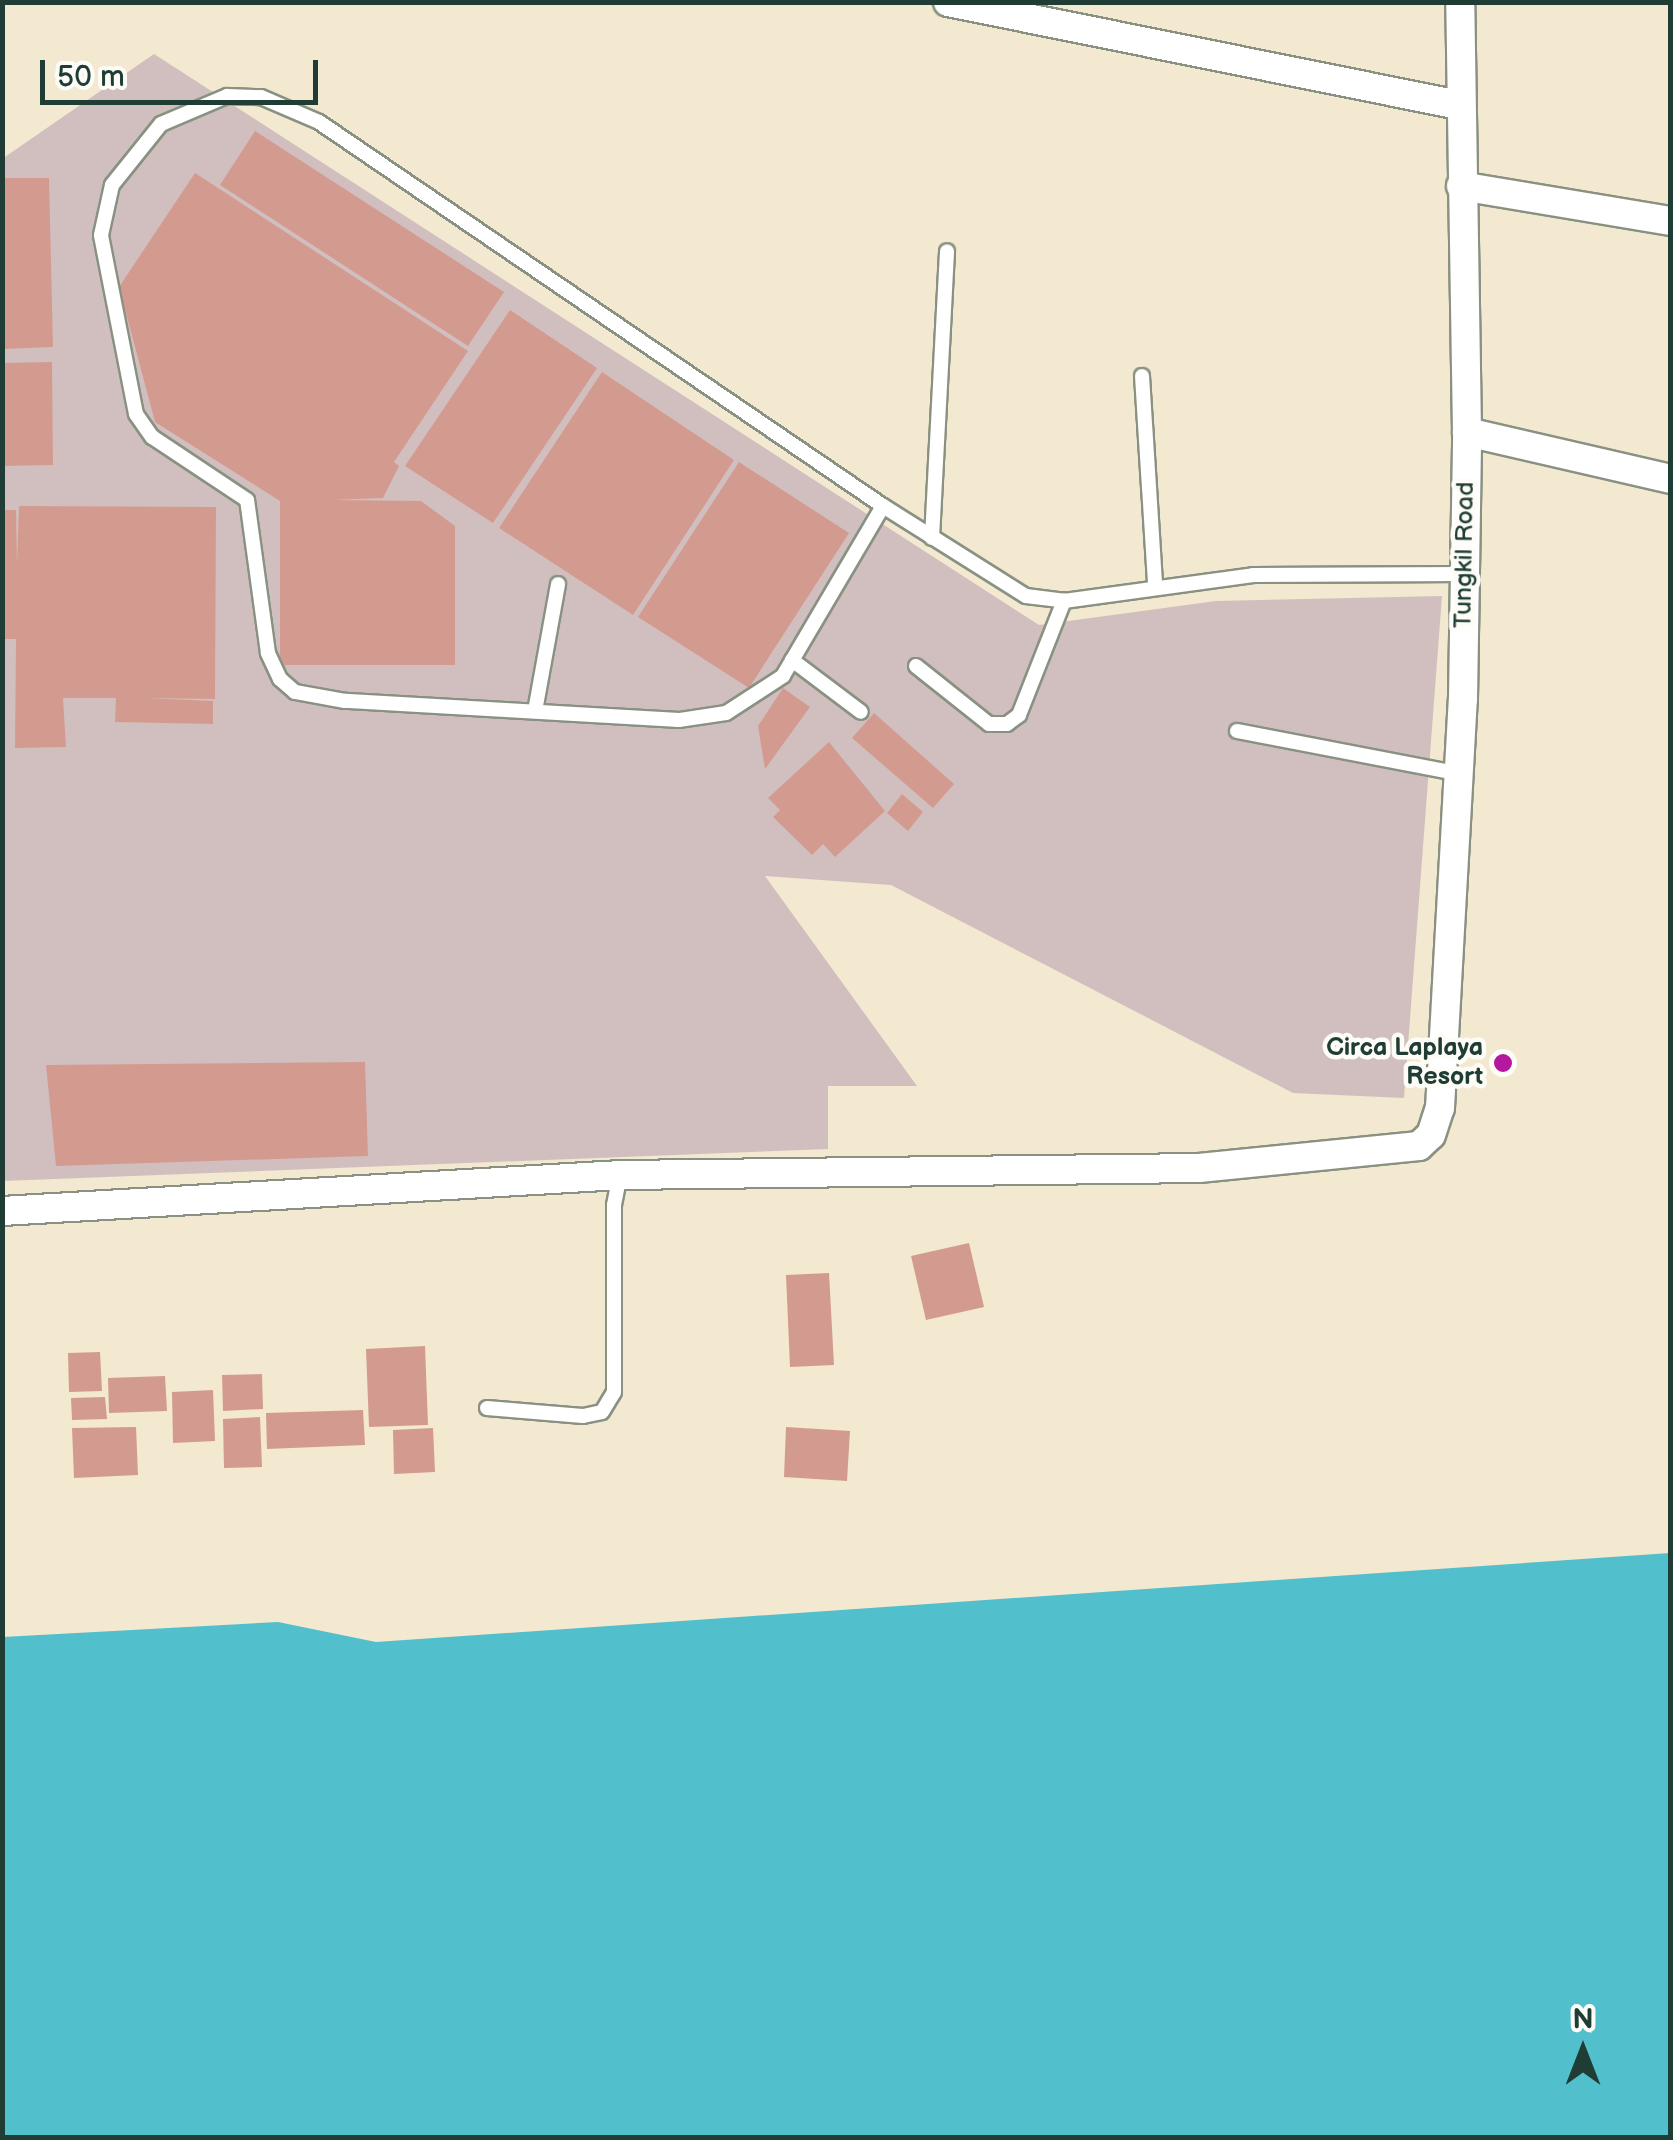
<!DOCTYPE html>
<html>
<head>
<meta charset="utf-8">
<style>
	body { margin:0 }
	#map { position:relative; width:1673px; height:2140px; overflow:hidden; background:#f3e8d0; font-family:"Balsamiq Sans",sans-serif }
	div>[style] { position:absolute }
	.industrial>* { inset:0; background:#d1bfbf }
	.water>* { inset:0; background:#52bfcc }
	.building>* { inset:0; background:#d39b90 }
	.roads { filter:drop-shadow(2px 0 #899282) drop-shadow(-2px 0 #899282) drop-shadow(0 2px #899282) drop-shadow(0 -2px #899282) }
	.lane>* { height:14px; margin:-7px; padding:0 7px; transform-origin:7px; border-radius:7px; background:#fff }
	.street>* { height:28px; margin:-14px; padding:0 14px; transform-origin:14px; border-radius:14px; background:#fff }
	.dots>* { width:28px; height:28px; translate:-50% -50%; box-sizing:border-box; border:5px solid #fdfcf7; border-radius:50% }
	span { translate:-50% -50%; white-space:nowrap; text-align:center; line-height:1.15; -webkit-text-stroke:9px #fdfcf7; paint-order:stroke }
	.street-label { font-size:25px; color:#1f3d34 }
	.poi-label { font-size:25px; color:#1f3d34; font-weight:700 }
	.right { translate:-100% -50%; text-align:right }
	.frame { position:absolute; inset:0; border:5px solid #1f3d34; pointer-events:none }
	.north { position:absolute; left:1533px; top:2000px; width:100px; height:100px; -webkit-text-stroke:8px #fdfcf7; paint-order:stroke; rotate:0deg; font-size:28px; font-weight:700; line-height:40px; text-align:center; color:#1f3d34 }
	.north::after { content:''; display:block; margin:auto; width:35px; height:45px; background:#1f3d34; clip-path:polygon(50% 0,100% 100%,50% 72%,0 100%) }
	.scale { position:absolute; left:40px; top:60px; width:278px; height:45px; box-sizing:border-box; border:5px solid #1f3d34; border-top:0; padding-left:12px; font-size:30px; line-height:35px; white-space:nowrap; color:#1f3d34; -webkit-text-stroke:8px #fdfcf7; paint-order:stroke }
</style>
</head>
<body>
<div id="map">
	<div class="industrial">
		<div style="clip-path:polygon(154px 54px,1039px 625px,1216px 601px,1442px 596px,1404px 1098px,1293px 1093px,891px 885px,765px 876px,917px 1086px,828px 1086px,828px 1149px,3px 1181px,2px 159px)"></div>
	</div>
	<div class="water">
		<div style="clip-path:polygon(1670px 1553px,1670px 2137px,3px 2137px,3px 1637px,278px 1622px,376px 1642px)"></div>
	</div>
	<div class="building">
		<div style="clip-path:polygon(255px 131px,504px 292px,468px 346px,220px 185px)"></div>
		<div style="clip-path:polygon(195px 173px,468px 351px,394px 462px,399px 466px,383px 498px,332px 500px,421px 501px,455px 526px,455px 665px,280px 665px,280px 501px,155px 422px,119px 287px)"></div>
		<div style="clip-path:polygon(2px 178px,49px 178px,53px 347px,2px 349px)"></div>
		<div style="clip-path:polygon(510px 310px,597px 368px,493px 523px,405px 466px)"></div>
		<div style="clip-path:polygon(52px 362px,53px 465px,2px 466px,2px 363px)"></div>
		<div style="clip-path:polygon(602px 372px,734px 460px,633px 615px,499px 528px)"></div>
		<div style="clip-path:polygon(739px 462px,849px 533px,749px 688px,638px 617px)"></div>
		<div style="clip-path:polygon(19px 506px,216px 507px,215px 699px,146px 698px,213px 701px,213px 724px,115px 722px,116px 698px,63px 698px,66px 747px,15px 748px,16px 639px,2px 639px,2px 510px,16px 510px,17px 565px)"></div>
		<div style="clip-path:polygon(783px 688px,810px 707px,765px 769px,758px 726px)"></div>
		<div style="clip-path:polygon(874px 713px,954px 784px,933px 808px,852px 738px)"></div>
		<div style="clip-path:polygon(829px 742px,885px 811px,835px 857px,823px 844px,812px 855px,773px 817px,780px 810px,768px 798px)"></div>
		<div style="clip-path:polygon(902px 794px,923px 812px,908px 831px,887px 813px)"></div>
		<div style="clip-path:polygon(365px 1062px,368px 1156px,56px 1166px,46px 1065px)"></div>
		<div style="clip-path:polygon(969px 1243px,984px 1307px,926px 1320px,911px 1256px)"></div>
		<div style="clip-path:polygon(829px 1273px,834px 1365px,790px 1367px,786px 1275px)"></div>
		<div style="clip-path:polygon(425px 1346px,428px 1425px,369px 1427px,366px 1349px)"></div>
		<div style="clip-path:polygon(100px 1352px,102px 1391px,69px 1392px,68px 1353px)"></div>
		<div style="clip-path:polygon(262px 1374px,263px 1409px,223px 1411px,222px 1375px)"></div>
		<div style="clip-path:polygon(165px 1376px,167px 1411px,109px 1413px,108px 1378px)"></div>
		<div style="clip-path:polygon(213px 1390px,215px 1441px,173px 1443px,172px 1392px)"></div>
		<div style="clip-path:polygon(105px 1397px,107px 1419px,72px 1420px,71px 1398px)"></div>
		<div style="clip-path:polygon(363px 1410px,365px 1445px,267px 1449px,266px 1413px)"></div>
		<div style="clip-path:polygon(260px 1417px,262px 1467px,224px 1468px,223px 1419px)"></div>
		<div style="clip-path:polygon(136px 1427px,138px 1475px,74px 1478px,72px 1428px)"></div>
		<div style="clip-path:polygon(786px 1427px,850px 1431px,847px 1481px,784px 1477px)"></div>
		<div style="clip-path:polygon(433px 1428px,435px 1472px,394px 1474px,393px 1430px)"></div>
	</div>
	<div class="roads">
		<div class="lane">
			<div style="left:1142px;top:376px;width:208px;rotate:86.4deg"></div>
			<div style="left:883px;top:506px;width:197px;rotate:120.5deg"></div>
			<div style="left:783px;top:676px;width:68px;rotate:147deg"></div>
			<div style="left:726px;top:713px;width:48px;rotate:171.5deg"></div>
			<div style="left:679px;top:720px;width:335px;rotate:-176.7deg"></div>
			<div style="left:345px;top:701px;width:51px;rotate:-169.8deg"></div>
			<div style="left:295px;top:692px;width:20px;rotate:-139deg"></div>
			<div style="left:280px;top:679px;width:29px;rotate:-115deg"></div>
			<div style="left:268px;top:653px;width:154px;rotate:-97.8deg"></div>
			<div style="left:247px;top:500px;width:114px;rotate:-146.4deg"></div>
			<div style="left:152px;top:437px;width:28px;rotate:-125deg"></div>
			<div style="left:136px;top:414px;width:182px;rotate:-101.1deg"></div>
			<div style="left:101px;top:235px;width:51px;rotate:-77.6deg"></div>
			<div style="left:112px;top:185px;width:78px;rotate:-51.2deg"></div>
			<div style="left:161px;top:124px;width:72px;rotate:-23deg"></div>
			<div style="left:227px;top:96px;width:34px;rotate:2deg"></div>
			<div style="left:261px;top:97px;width:63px;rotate:23.3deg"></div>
			<div style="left:319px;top:122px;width:682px;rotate:34.25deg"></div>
			<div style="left:883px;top:506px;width:169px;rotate:32.2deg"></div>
			<div style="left:1026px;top:596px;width:38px;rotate:7deg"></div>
			<div style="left:1064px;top:601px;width:191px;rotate:-7.8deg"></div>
			<div style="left:1253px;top:575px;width:212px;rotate:-0.3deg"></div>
			<div style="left:932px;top:538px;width:287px;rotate:-87deg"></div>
			<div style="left:792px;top:660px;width:86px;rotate:37deg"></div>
			<div style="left:916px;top:666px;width:93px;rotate:38.5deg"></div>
			<div style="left:989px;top:724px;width:18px"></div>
			<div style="left:1007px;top:724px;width:15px;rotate:-37deg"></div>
			<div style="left:1019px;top:715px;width:123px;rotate:-68.5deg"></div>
			<div style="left:535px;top:711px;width:129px;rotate:-79.7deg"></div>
			<div style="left:1237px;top:731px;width:227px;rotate:10.9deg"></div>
			<div style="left:487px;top:1408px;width:96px;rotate:4.8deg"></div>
			<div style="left:583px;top:1416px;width:19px;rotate:-12deg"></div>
			<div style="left:602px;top:1412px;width:23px;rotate:-59deg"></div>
			<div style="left:614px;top:1392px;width:187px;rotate:-90deg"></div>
			<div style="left:614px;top:1205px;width:31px;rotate:-79deg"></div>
		</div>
		<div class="street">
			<div style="left:948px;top:2px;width:521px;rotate:11.4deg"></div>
			<div style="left:1461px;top:186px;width:212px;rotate:9.5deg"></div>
			<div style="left:1467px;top:432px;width:208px;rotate:13deg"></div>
			<div style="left:2px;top:1211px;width:619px;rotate:-3.33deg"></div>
			<div style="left:620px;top:1175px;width:579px;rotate:-0.69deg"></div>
			<div style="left:1199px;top:1168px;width:221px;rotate:-5.7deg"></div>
			<div style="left:1419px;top:1146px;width:16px;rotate:-43deg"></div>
			<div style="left:1431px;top:1135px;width:28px;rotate:-72deg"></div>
			<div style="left:1440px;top:1108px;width:410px;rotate:-86.8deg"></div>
			<div style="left:1463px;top:699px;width:267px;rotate:-89.1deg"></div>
			<div style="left:1467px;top:432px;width:430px;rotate:-90.9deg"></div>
		</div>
	</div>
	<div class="dots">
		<div style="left:1503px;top:1063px;background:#b5179e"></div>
	</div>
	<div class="street-label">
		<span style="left:1465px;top:555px;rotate:-89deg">Tungkil Road</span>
	</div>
	<div class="poi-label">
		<span class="right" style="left:1483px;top:1063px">Circa Laplaya<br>Resort</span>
	</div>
	<div class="frame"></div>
	<div class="north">N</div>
	<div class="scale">50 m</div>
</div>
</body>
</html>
